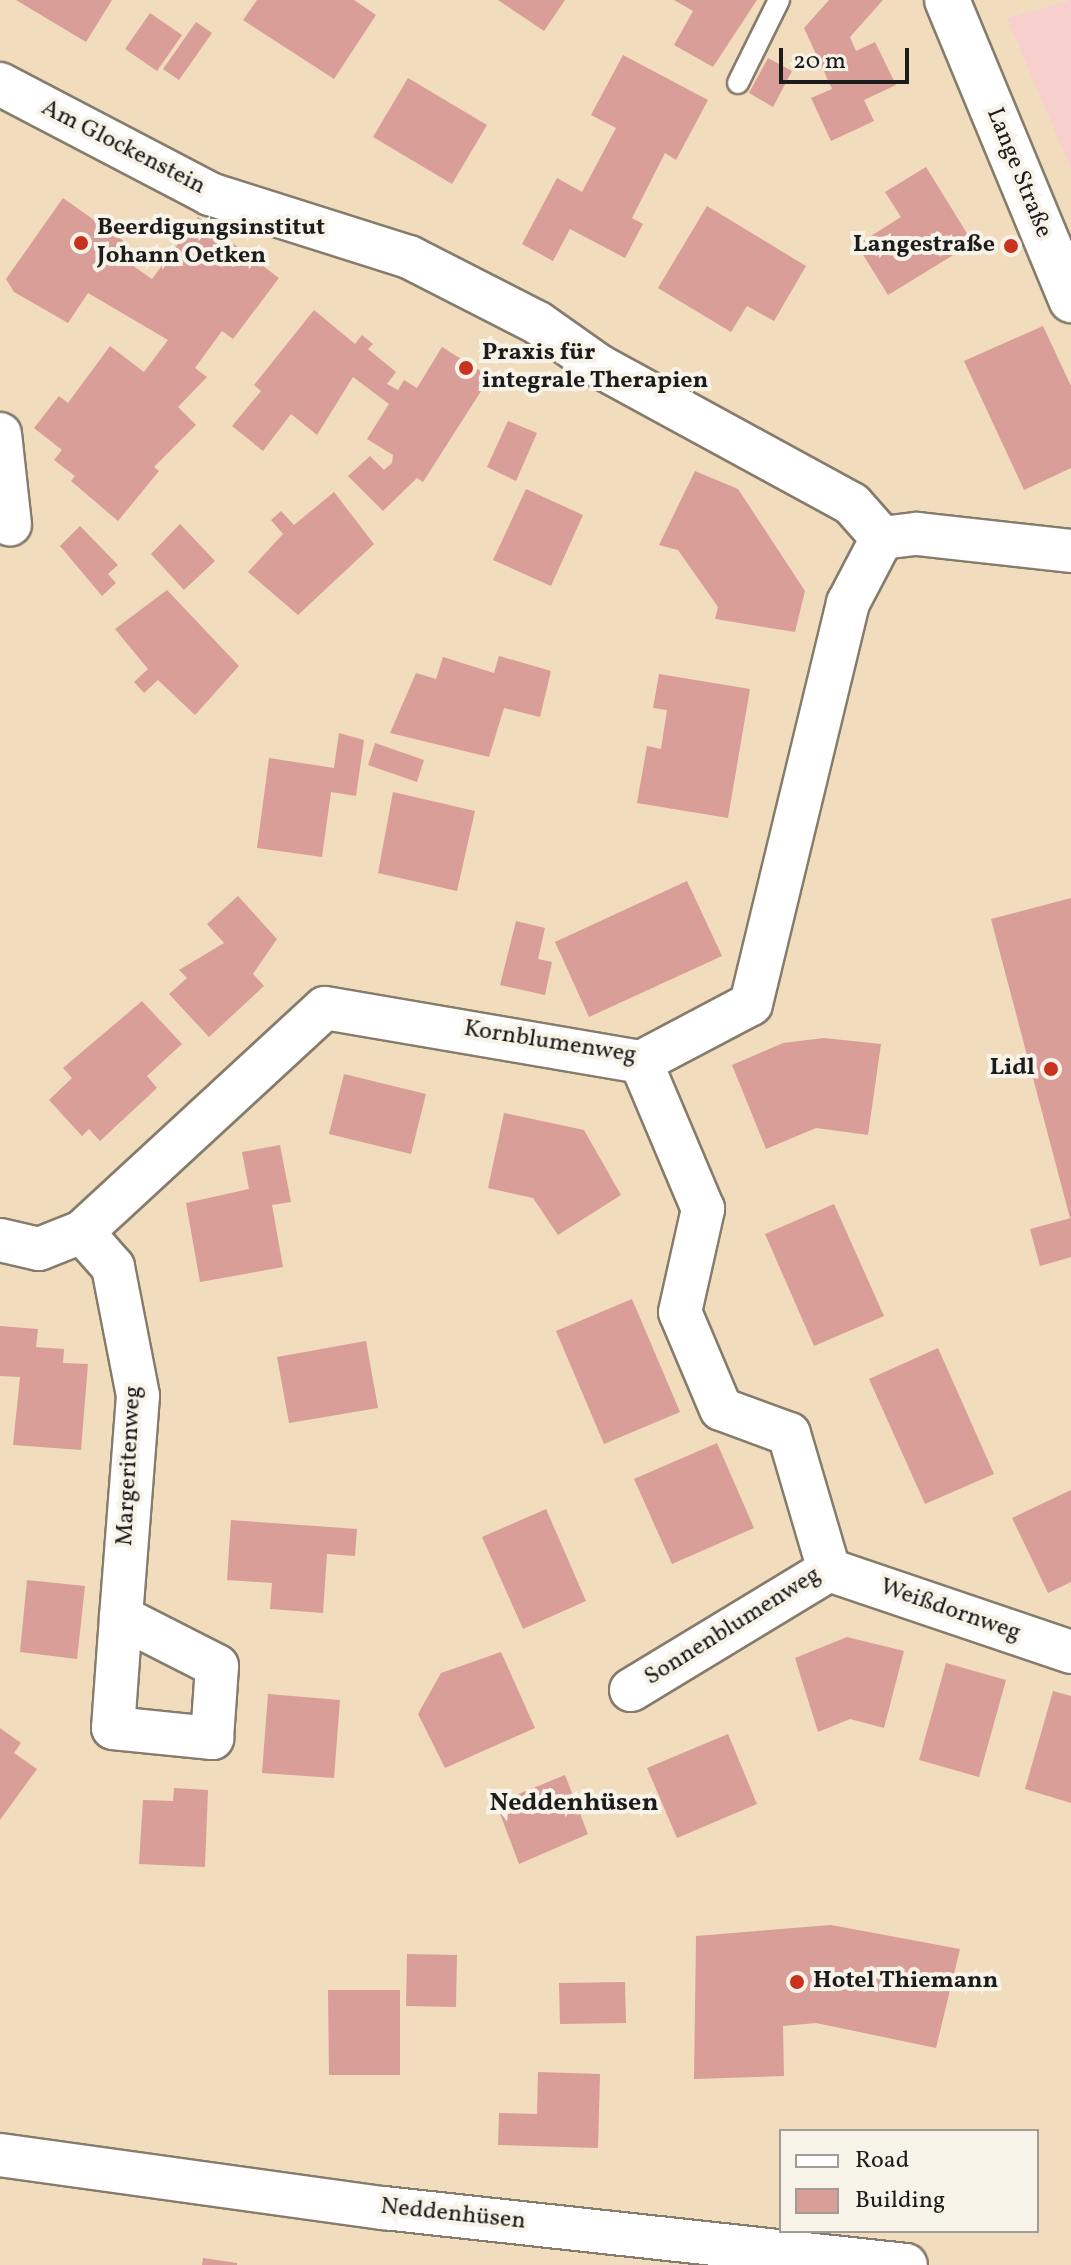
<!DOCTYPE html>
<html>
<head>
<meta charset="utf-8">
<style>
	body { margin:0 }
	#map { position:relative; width:1071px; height:2265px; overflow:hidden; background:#f1dcbd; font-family:Vollkorn,serif }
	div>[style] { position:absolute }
	.built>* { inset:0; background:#f7d0ce }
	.building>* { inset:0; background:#d99e97 }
	.roads { filter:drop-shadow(2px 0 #867c6c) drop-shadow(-2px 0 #867c6c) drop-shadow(0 2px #867c6c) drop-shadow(0 -2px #867c6c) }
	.service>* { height:20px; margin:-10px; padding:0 10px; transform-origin:10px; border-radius:10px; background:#fff }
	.minor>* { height:42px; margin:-21px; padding:0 21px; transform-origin:21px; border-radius:21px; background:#fff }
	.tertiary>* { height:44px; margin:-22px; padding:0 22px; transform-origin:22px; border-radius:22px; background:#fff }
	.dots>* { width:22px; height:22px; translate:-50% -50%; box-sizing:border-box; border:4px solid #f7f3e8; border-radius:50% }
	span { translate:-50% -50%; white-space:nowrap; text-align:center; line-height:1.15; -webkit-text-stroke:8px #f7f3e8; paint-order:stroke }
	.street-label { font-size:24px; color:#1c1c1c }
	.poi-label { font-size:24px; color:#1c1c1c; font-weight:700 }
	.left { translate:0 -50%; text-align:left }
	.right { translate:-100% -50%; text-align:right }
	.neighbourhood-label { font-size:26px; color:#1c1c1c; font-weight:700 }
	.legend { position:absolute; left:779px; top:2129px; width:260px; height:104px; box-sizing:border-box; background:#f7f3e8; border:2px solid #9f9d96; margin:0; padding:10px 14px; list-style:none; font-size:24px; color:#1c1c1c }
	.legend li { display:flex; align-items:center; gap:16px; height:40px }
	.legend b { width:40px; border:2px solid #9f9d96 }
	.scale { position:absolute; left:779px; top:48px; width:130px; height:36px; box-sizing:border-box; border:4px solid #1c1c1c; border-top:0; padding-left:10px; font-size:24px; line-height:28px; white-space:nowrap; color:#1c1c1c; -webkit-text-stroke:6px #f7f3e8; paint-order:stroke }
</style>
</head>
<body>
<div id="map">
	<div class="built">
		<div style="clip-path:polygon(1071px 0,1071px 169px,1007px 18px)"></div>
	</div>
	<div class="building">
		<div style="clip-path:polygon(16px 0,112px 0,86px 42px)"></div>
		<div style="clip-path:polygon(257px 0,354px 0,376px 15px,334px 79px,243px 20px)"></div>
		<div style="clip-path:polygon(498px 0,565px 0,544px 31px)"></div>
		<div style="clip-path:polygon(674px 0,757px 0,713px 67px,674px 45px,693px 11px)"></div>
		<div style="clip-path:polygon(829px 0,883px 0,850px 37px,856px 51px,875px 42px,896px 85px,864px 100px,874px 121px,831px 141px,811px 98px,832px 89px,804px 28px)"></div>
		<div style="clip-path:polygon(150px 13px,182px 35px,157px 71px,125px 49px)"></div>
		<div style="clip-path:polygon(196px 22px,212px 33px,179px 80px,163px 69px)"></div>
		<div style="clip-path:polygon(623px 55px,708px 100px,676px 160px,665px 153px,632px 218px,643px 224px,625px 258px,570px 229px,553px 261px,522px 244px,557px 178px,582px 192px,616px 128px,591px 115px)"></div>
		<div style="clip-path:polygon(768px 58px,792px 71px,773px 107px,749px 93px)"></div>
		<div style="clip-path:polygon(408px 78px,487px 125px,452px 184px,373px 137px)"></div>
		<div style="clip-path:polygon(926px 167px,973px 243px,888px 295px,857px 245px,901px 217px,885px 192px)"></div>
		<div style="clip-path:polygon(63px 198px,125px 242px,116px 254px,152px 279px,198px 217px,279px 278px,233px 339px,222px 331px,195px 368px,207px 377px,178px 407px,196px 425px,154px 467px,159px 471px,118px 521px,71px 481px,75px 476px,54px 460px,62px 450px,34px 428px,59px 396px,68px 403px,110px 346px,144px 372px,168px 340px,88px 293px,68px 323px,14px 292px,6px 279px)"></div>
		<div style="clip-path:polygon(707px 206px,806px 266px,774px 321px,747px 306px,731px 332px,658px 288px)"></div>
		<div style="clip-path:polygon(314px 310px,355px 344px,362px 335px,373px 344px,368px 349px,396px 372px,387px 384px,398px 390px,404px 380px,417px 388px,442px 347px,490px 377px,423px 482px,417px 478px,383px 511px,348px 476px,370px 456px,384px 470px,392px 463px,393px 455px,367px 439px,389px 404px,353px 377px,317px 435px,291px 414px,263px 451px,232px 426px,261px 391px,254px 385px)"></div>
		<div style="clip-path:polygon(1043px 326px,1071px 386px,1071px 468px,1024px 490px,964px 361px)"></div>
		<div style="clip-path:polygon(508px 421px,537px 433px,516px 481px,487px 467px)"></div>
		<div style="clip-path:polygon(695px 471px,738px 489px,805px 591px,795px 632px,715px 619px,718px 607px,678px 550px,659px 545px)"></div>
		<div style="clip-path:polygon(526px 489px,583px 515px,551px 586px,493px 560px)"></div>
		<div style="clip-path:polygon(334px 492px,374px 544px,298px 615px,248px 572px,283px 534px,271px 520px,281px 511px,294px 525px)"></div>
		<div style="clip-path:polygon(180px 524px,215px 561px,184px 590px,151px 554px)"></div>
		<div style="clip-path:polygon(80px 526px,118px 565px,108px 574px,116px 583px,102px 596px,60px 546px)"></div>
		<div style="clip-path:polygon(167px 590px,239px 666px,195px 715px,158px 680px,144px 693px,134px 682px,148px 669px,115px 629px)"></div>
		<div style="clip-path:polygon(499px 656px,551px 671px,540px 717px,504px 708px,489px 757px,390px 733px,416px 673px,436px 679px,443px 657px,494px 673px)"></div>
		<div style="clip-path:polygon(659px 674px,750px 689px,728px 818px,637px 803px,647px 746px,661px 749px,667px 710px,653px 708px)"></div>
		<div style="clip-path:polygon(339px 733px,364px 740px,356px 796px,331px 792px,322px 857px,257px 848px,269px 758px,334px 768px)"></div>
		<div style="clip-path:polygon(375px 743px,424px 760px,417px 782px,368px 765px)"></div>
		<div style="clip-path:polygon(393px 792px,475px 811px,457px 891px,378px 873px)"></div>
		<div style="clip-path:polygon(687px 881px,722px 956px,589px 1017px,555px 942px)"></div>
		<div style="clip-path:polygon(238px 896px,277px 939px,253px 974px,264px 986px,209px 1037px,169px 994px,187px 978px,179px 970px,224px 943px,207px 924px)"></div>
		<div style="clip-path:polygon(1071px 898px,1071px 1218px,1070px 1218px,991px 919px)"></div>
		<div style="clip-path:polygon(516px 921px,545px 928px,538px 959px,552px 962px,545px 995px,500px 985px)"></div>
		<div style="clip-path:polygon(142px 1001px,182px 1044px,147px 1076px,157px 1088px,100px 1141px,89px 1129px,82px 1136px,49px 1100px,72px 1078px,63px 1068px)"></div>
		<div style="clip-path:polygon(824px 1038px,881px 1044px,868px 1135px,816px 1128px,766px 1149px,732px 1065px,783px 1043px)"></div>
		<div style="clip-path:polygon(344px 1074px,426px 1094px,411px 1154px,329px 1134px)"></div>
		<div style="clip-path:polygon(504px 1113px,584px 1130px,621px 1195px,558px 1235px,533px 1198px,488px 1188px)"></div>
		<div style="clip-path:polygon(280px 1145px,291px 1202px,272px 1205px,283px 1267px,200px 1282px,186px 1203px,249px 1189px,242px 1152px)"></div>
		<div style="clip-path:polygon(834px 1204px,884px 1316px,814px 1346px,765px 1234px)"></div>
		<div style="clip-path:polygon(1071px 1218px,1071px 1257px,1040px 1266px,1030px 1229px)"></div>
		<div style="clip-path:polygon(632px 1299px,680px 1412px,604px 1444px,556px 1331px)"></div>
		<div style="clip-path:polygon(0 1326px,38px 1329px,36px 1347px,64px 1349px,63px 1363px,88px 1364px,81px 1450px,13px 1445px,20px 1377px,0 1376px)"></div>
		<div style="clip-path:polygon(366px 1341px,378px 1408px,289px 1423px,277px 1357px)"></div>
		<div style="clip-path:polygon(938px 1348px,994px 1474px,925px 1504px,869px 1379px)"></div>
		<div style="clip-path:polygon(717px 1443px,754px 1528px,672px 1564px,634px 1479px)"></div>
		<div style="clip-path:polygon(1071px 1490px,1071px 1582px,1048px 1593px,1012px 1518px)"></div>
		<div style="clip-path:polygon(546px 1509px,586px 1601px,523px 1629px,482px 1537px)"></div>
		<div style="clip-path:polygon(231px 1520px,357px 1529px,355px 1556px,327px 1554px,323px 1613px,270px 1609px,272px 1583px,227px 1580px)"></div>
		<div style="clip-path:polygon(27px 1580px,85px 1586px,77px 1659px,20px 1652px)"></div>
		<div style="clip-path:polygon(847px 1637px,904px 1651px,884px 1728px,850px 1719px,818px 1732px,795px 1658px)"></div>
		<div style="clip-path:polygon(501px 1652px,535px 1728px,445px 1768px,418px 1714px,441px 1673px)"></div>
		<div style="clip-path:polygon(946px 1663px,1006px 1680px,979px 1777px,919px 1760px)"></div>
		<div style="clip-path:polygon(1053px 1691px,1071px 1696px,1071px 1803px,1025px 1789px)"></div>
		<div style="clip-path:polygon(268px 1694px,340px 1700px,334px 1778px,262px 1773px)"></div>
		<div style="clip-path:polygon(0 1728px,21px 1743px,14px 1753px,37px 1769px,0 1820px)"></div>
		<div style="clip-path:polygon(728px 1734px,757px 1804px,677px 1838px,647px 1768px)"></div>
		<div style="clip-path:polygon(565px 1775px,588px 1834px,519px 1864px,496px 1803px)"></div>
		<div style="clip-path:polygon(174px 1788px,208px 1790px,205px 1867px,139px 1864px,143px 1800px,173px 1801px)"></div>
		<div style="clip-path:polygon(831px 1925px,960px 1949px,936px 2048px,816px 2023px,783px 2026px,784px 2076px,694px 2079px,696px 1936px)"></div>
		<div style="clip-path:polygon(407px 1954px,457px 1955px,456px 2007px,406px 2006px)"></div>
		<div style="clip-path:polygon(625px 1982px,626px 2023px,560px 2024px,559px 1983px)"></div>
		<div style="clip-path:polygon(328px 1990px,400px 1990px,400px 2075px,329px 2075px)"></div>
		<div style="clip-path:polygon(538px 2072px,600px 2074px,598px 2148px,498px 2145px,499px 2113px,537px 2114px)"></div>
		<div style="clip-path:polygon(203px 2258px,237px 2263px,237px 2265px,202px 2265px)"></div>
	</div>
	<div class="roads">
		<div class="service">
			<div style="left:738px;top:83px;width:93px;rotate:-63.7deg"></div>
		</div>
		<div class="minor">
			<div style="left:0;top:84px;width:237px;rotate:27.6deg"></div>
			<div style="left:210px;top:194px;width:209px;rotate:17.6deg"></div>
			<div style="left:409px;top:257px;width:145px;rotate:27.1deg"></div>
			<div style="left:538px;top:323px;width:75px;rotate:35.2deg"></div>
			<div style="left:599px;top:366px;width:288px;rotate:28.6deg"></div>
			<div style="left:852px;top:504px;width:45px;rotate:48.6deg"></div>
			<div style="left:882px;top:538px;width:35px;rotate:-7deg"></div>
			<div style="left:917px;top:534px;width:155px;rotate:6.3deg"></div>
			<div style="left:0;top:434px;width:91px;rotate:83.7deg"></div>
			<div style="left:82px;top:1232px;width:47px;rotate:48.5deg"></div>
			<div style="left:113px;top:1267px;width:131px;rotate:79deg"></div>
			<div style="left:138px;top:1396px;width:222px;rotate:94.4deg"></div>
			<div style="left:121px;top:1617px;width:111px;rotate:94.1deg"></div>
			<div style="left:113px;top:1728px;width:100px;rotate:5.8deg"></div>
			<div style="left:212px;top:1738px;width:72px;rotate:-86deg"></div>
			<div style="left:217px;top:1666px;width:108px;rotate:-153deg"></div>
			<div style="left:0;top:1240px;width:40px;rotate:13deg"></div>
			<div style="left:39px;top:1249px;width:46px;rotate:-21.6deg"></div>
			<div style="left:82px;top:1232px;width:330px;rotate:-42.7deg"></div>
			<div style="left:325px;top:1008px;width:321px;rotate:9.7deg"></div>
			<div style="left:641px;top:1062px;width:124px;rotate:-27.8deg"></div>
			<div style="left:751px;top:1004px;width:413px;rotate:-76.4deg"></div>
			<div style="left:848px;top:603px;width:73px;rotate:-62.4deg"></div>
			<div style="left:829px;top:1570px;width:256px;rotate:18.7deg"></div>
			<div style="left:631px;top:1690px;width:232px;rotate:-31.2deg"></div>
			<div style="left:829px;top:1570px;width:142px;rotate:-106.4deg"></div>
			<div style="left:789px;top:1434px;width:72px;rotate:-159.8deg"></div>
			<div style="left:721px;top:1409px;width:105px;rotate:-112.9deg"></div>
			<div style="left:680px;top:1312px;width:106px;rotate:-77.4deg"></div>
			<div style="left:703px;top:1209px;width:160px;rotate:-112.9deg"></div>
			<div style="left:0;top:2155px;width:388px;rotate:7.9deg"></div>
			<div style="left:384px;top:2208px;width:525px;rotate:6.23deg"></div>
		</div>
		<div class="tertiary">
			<div style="left:947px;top:0;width:325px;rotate:67.5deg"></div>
		</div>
	</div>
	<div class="dots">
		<div style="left:81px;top:243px;background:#c8321e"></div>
		<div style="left:1011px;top:246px;background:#c8321e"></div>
		<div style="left:466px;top:368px;background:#c8321e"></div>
		<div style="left:1051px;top:1069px;background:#c8321e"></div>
		<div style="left:797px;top:1982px;background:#c8321e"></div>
	</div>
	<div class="street-label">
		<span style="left:123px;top:148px;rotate:27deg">Am Glockenstein</span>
		<span style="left:1018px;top:173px;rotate:68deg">Lange Straße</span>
		<span style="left:550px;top:1043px;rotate:9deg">Kornblumenweg</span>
		<span style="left:130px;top:1466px;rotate:-87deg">Margeritenweg</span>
		<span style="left:950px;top:1611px;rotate:19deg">Weißdornweg</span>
		<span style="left:733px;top:1627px;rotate:-32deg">Sonnenblumenweg</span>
		<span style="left:453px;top:2215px;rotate:6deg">Neddenhüsen</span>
	</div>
	<div class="poi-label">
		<span class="left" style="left:97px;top:243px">Beerdigungsinstitut<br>Johann Oetken</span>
		<span class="right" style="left:995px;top:246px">Langestraße</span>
		<span class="left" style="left:482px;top:368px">Praxis für<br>integrale Therapien</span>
		<span class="right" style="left:1035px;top:1069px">Lidl</span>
		<span class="left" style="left:813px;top:1982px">Hotel Thiemann</span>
	</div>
	<div class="neighbourhood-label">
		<span style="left:574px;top:1804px">Neddenhüsen</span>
	</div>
	<ul class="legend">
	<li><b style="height:10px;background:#fff"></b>Road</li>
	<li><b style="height:22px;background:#d99e97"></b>Building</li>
	</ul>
	<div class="scale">20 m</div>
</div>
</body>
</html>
